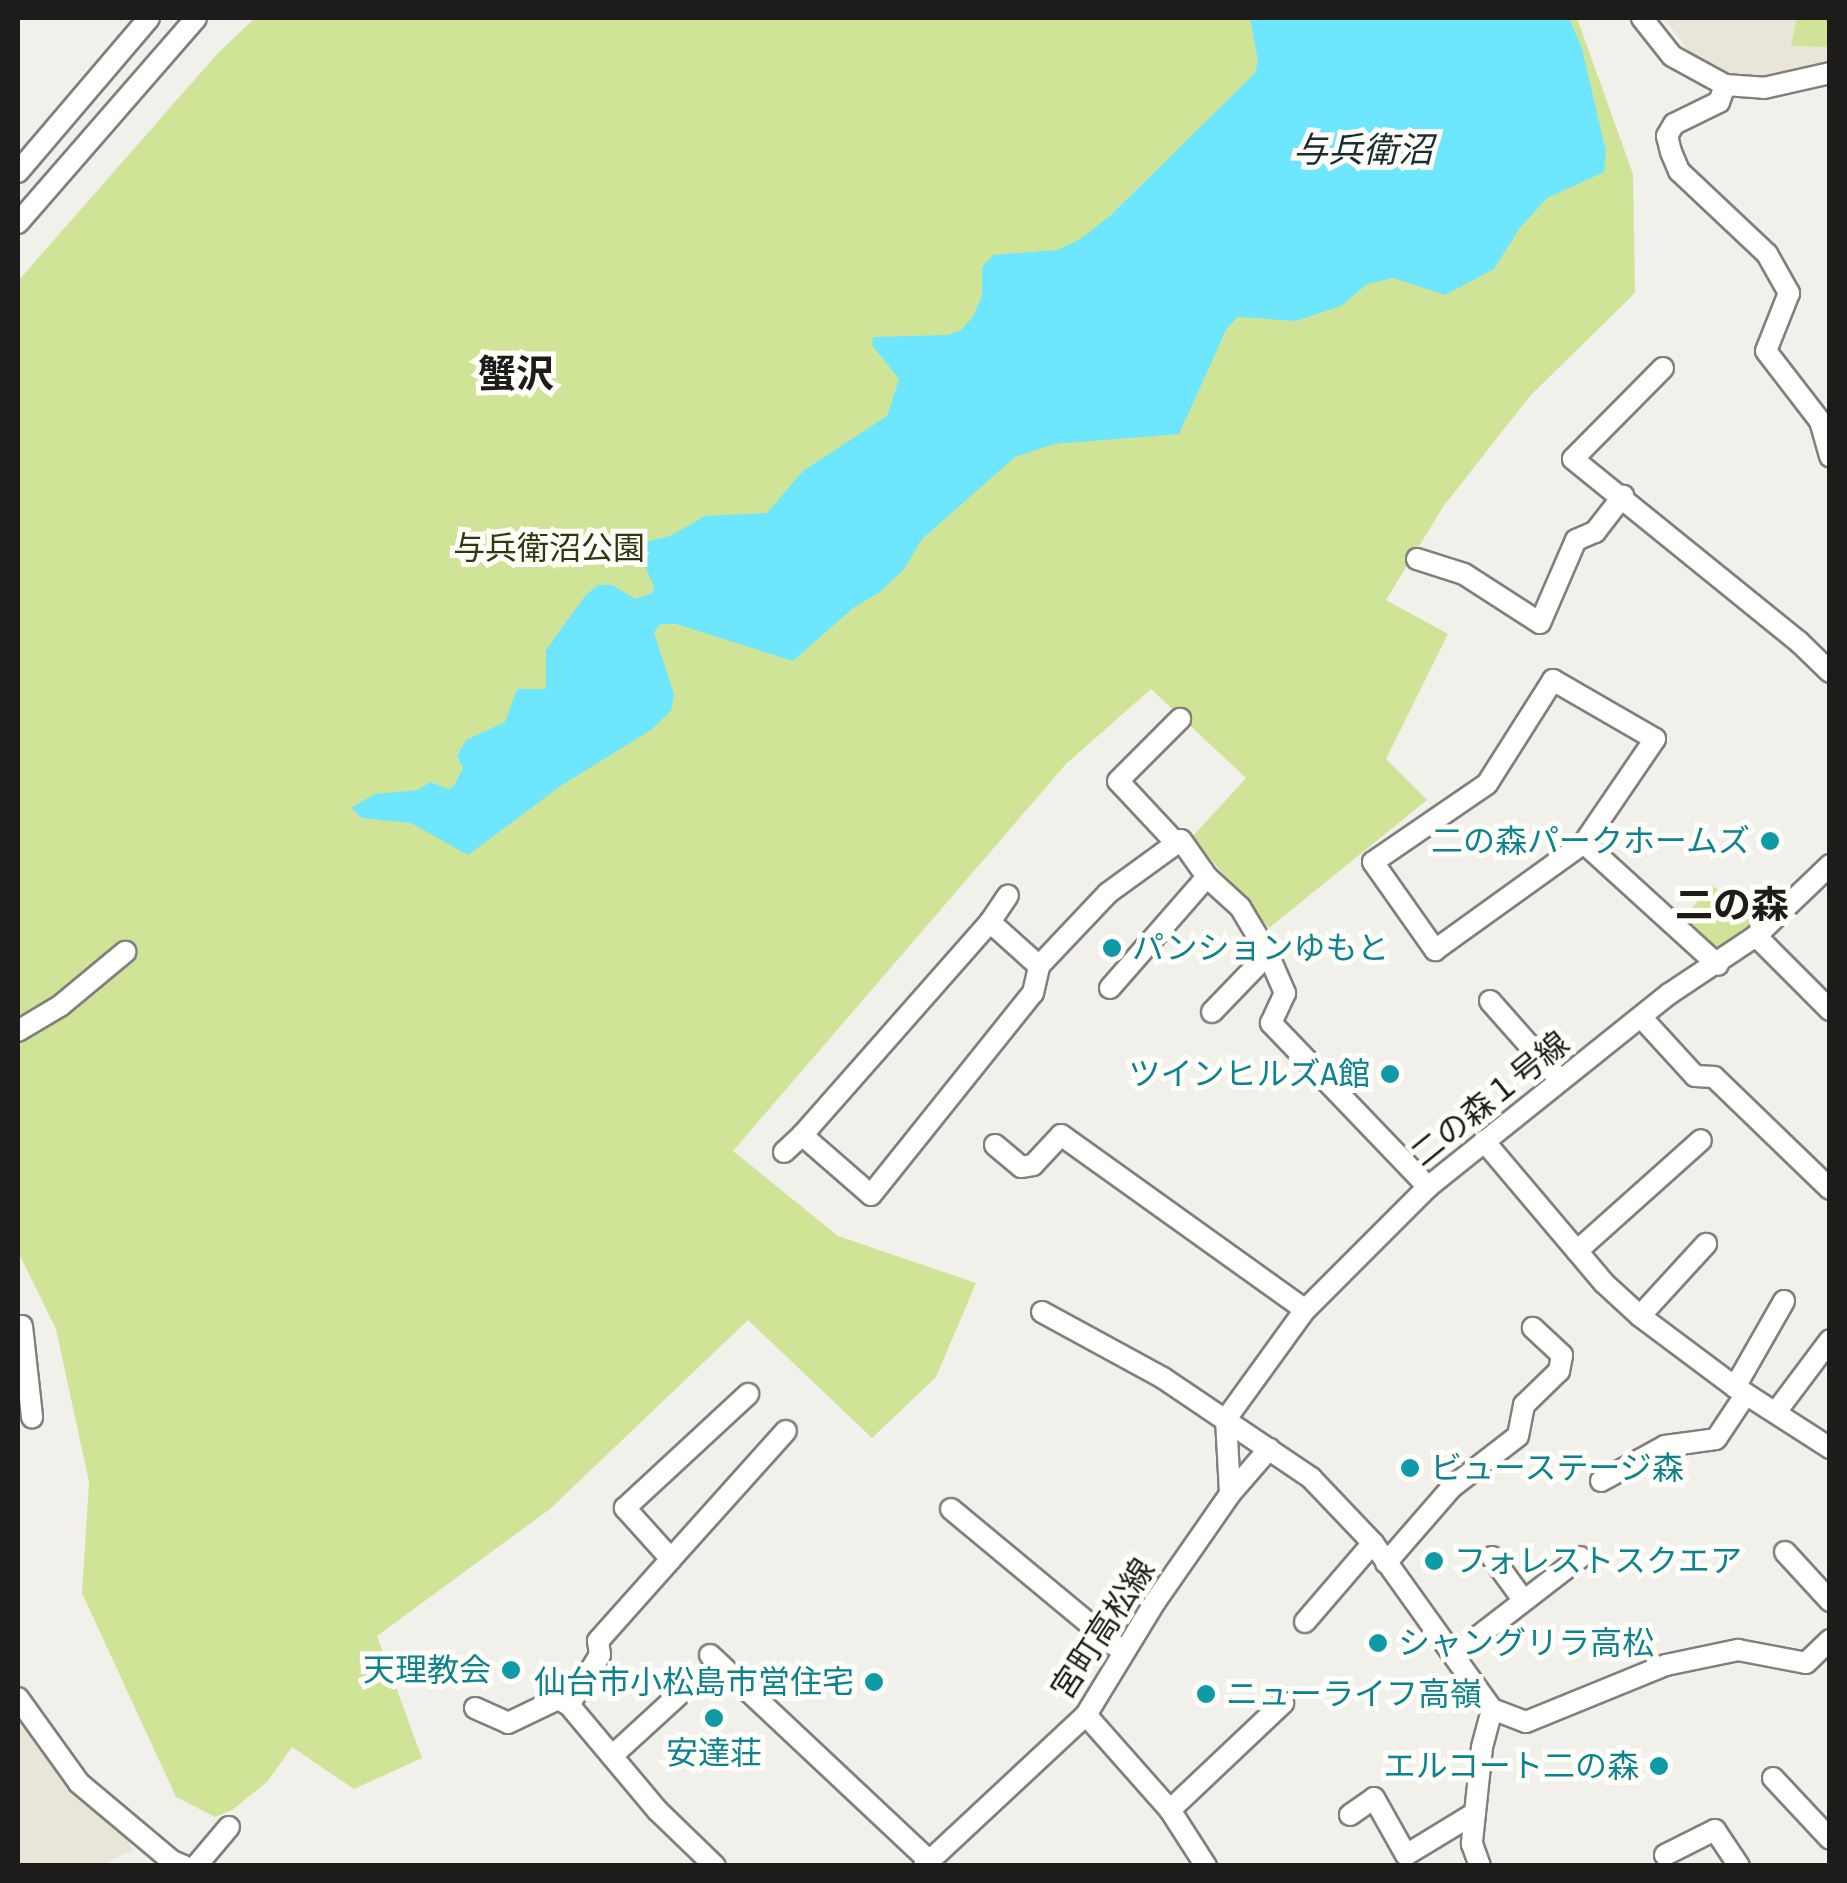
<!DOCTYPE html>
<html>
<head>
<meta charset="utf-8">
<style>
	body { margin:0 }
	#map { position:relative; width:1847px; height:1883px; overflow:hidden; background:#f2f0eb; font-family:"Archivo Narrow","Noto Sans JP",sans-serif }
	div>[style] { position:absolute }
	.built>* { inset:0; background:#e9e5d8 }
	.green>* { inset:0; background:#d0e498 }
	.water>* { inset:0; background:#6ee6fd }
	.roads { filter:drop-shadow(2px 0 #81807b) drop-shadow(-2px 0 #81807b) drop-shadow(0 2px #81807b) drop-shadow(0 -2px #81807b) }
	.minor>* { height:20px; margin:-10px; padding:0 10px; transform-origin:10px; border-radius:10px; background:#fff }
	.dots>* { width:28px; height:28px; translate:-50% -50%; box-sizing:border-box; border:5px solid #fffef9; border-radius:50% }
	span { translate:-50% -50%; white-space:nowrap; text-align:center; line-height:1.15; -webkit-text-stroke:10px #fffef9; paint-order:stroke }
	.park-label { font-size:32px; color:#2f3713 }
	.culture-label { font-size:32px; color:#0d838f }
	.right { translate:-100% -50%; text-align:right }
	.left { translate:0 -50%; text-align:left }
	.street-label { font-size:32px; color:#1d1c1a }
	.water-label { font-size:35px; color:#192e32; font-style:italic }
	.quarter-label { font-size:38px; color:#1d1c1a; font-weight:700 }
	.frame { position:absolute; inset:0; border:20px solid #1d1c1a; pointer-events:none }
</style>
</head>
<body>
<div id="map">
	<div class="built">
		<div style="clip-path:polygon(1664px 18px,1829px 18px,1829px 61px,1759px 79px,1721px 73px,1693px 57px)"></div>
		<div style="clip-path:polygon(18px 1719px,68px 1780px,119px 1823px,133px 1850px,102px 1865px,18px 1865px)"></div>
	</div>
	<div class="green">
		<div style="clip-path:polygon(255px 18px,1577px 18px,1633px 174px,1635px 293px,1530px 396px,1443px 507px,1386px 600px,1448px 634px,1386px 759px,1427px 800px,1269px 928px,1192px 837px,1246px 778px,1151px 689px,1066px 764px,733px 1151px,838px 1236px,976px 1283px,936px 1377px,872px 1438px,748px 1320px,550px 1509px,377px 1636px,422px 1758px,354px 1789px,292px 1747px,267px 1782px,232px 1810px,215px 1817px,176px 1797px,82px 1593px,89px 1482px,56px 1329px,18px 1252px,18px 281px,218px 53px)"></div>
		<div style="clip-path:polygon(1797px 18px,1829px 18px,1829px 47px,1791px 46px)"></div>
		<div style="clip-path:polygon(1712px 885px,1756px 921px,1712px 951px,1684px 917px)"></div>
	</div>
	<div class="water">
		<div style="clip-path:polygon(1250px 18px,1569px 18px,1582px 48px,1606px 152px,1604px 172px,1547px 198px,1519px 229px,1494px 269px,1445px 295px,1393px 278px,1367px 284px,1341px 306px,1296px 321px,1238px 317px,1227px 328px,1179px 434px,1054px 444px,1015px 457px,922px 539px,904px 569px,880px 592px,853px 608px,793px 661px,676px 624px,660px 624px,654px 633px,674px 694px,671px 711px,651px 730px,562px 785px,468px 855px,411px 823px,362px 818px,351px 808px,375px 794px,418px 790px,430px 782px,448px 789px,454px 786px,463px 768px,457px 756px,466px 740px,505px 722px,517px 689px,546px 689px,546px 650px,585px 596px,598px 585px,612px 585px,636px 599px,652px 593px,654px 587px,640px 555px,644px 542px,670px 536px,705px 516px,767px 513px,803px 471px,887px 416px,899px 379px,872px 345px,873px 337px,948px 335px,961px 330px,973px 317px,982px 296px,982px 267px,993px 255px,1057px 250px,1079px 240px,1111px 215px,1255px 73px,1258px 61px)"></div>
	</div>
	<div class="roads">
		<div class="minor">
			<div style="left:1642px;top:18px;width:48px;rotate:51.7deg"></div>
			<div style="left:1672px;top:56px;width:60px;rotate:28.7deg"></div>
			<div style="left:1725px;top:85px;width:39px;rotate:4deg"></div>
			<div style="left:1764px;top:88px;width:68px;rotate:-12.8deg"></div>
			<div style="left:1725px;top:85px;width:18px;rotate:109deg"></div>
			<div style="left:1719px;top:102px;width:50px;rotate:153.9deg"></div>
			<div style="left:1674px;top:124px;width:14px;rotate:120deg"></div>
			<div style="left:1667px;top:136px;width:16px;rotate:76deg"></div>
			<div style="left:1671px;top:152px;width:21px;rotate:67deg"></div>
			<div style="left:1679px;top:171px;width:121px;rotate:43.3deg"></div>
			<div style="left:1767px;top:254px;width:45px;rotate:60.6deg"></div>
			<div style="left:1789px;top:293px;width:62px;rotate:111.6deg"></div>
			<div style="left:1766px;top:351px;width:88px;rotate:52.4deg"></div>
			<div style="left:1820px;top:421px;width:37px;rotate:74deg"></div>
			<div style="left:18px;top:172px;width:202px;rotate:-49.6deg"></div>
			<div style="left:18px;top:223px;width:271px;rotate:-49deg"></div>
			<div style="left:1663px;top:368px;width:128px;rotate:134.7deg"></div>
			<div style="left:1573px;top:459px;width:291px;rotate:39deg"></div>
			<div style="left:1799px;top:642px;width:43px;rotate:44.1deg"></div>
			<div style="left:1417px;top:559px;width:49px;rotate:17.7deg"></div>
			<div style="left:1464px;top:574px;width:90px;rotate:32.8deg"></div>
			<div style="left:1540px;top:623px;width:90px;rotate:-66.6deg"></div>
			<div style="left:1576px;top:540px;width:21px;rotate:-23deg"></div>
			<div style="left:1595px;top:532px;width:46px;rotate:-52.1deg"></div>
			<div style="left:1584px;top:843px;width:126px;rotate:-55.7deg"></div>
			<div style="left:1655px;top:739px;width:118px;rotate:-150deg"></div>
			<div style="left:1553px;top:680px;width:123px;rotate:122.4deg"></div>
			<div style="left:1487px;top:784px;width:138px;rotate:145.6deg"></div>
			<div style="left:1373px;top:862px;width:108px;rotate:54.8deg"></div>
			<div style="left:1435px;top:950px;width:183px;rotate:-35.7deg"></div>
			<div style="left:1584px;top:843px;width:181px;rotate:42.3deg"></div>
			<div style="left:1177px;top:844px;width:86px;rotate:-133.1deg"></div>
			<div style="left:1118px;top:781px;width:88px;rotate:-45deg"></div>
			<div style="left:990px;top:922px;width:32px;rotate:-56deg"></div>
			<div style="left:1756px;top:936px;width:105px;rotate:45deg"></div>
			<div style="left:1039px;top:966px;width:66px;rotate:-138.1deg"></div>
			<div style="left:990px;top:922px;width:284px;rotate:131.4deg"></div>
			<div style="left:802px;top:1135px;width:91px;rotate:41deg"></div>
			<div style="left:871px;top:1195px;width:259px;rotate:-51.3deg"></div>
			<div style="left:1033px;top:993px;width:28px;rotate:-77deg"></div>
			<div style="left:1039px;top:966px;width:100px;rotate:-46.6deg"></div>
			<div style="left:1108px;top:893px;width:90px;rotate:-36deg"></div>
			<div style="left:1181px;top:840px;width:45px;rotate:54.9deg"></div>
			<div style="left:1207px;top:877px;width:45px;rotate:42.3deg"></div>
			<div style="left:1240px;top:907px;width:55px;rotate:59.2deg"></div>
			<div style="left:1268px;top:954px;width:43px;rotate:66.4deg"></div>
			<div style="left:1285px;top:993px;width:33px;rotate:115deg"></div>
			<div style="left:1271px;top:1023px;width:227px;rotate:46.2deg"></div>
			<div style="left:1110px;top:988px;width:147px;rotate:-48.9deg"></div>
			<div style="left:1490px;top:1001px;width:106px;rotate:48.5deg"></div>
			<div style="left:1212px;top:1012px;width:81px;rotate:-46deg"></div>
			<div style="left:1641px;top:1017px;width:80px;rotate:47.5deg"></div>
			<div style="left:1695px;top:1076px;width:19px;rotate:3deg"></div>
			<div style="left:1714px;top:1077px;width:161px;rotate:44deg"></div>
			<div style="left:18px;top:1031px;width:49px;rotate:-30.8deg"></div>
			<div style="left:60px;top:1006px;width:85px;rotate:-39.7deg"></div>
			<div style="left:1484px;top:1141px;width:186px;rotate:49.8deg"></div>
			<div style="left:1604px;top:1283px;width:49px;rotate:42.5deg"></div>
			<div style="left:1640px;top:1316px;width:119px;rotate:36.8deg"></div>
			<div style="left:1735px;top:1387px;width:113px;rotate:32.7deg"></div>
			<div style="left:995px;top:1145px;width:34px;rotate:40deg"></div>
			<div style="left:1021px;top:1167px;width:12px;rotate:-9deg"></div>
			<div style="left:1033px;top:1165px;width:41px;rotate:-47deg"></div>
			<div style="left:1061px;top:1135px;width:300px;rotate:35.6deg"></div>
			<div style="left:784px;top:1152px;width:25px;rotate:-43deg"></div>
			<div style="left:1577px;top:1251px;width:166px;rotate:-41.8deg"></div>
			<div style="left:1042px;top:1312px;width:138px;rotate:28.6deg"></div>
			<div style="left:1163px;top:1378px;width:179px;rotate:34deg"></div>
			<div style="left:1311px;top:1478px;width:90px;rotate:46.4deg"></div>
			<div style="left:1373px;top:1543px;width:204px;rotate:54.4deg"></div>
			<div style="left:1492px;top:1709px;width:36px;rotate:21deg"></div>
			<div style="left:1526px;top:1722px;width:151px;rotate:-22.2deg"></div>
			<div style="left:1666px;top:1665px;width:74px;rotate:-11.8deg"></div>
			<div style="left:1738px;top:1650px;width:69px;rotate:10.8deg"></div>
			<div style="left:1806px;top:1663px;width:33px;rotate:-44deg"></div>
			<div style="left:1640px;top:1316px;width:98px;rotate:-47.5deg"></div>
			<div style="left:18px;top:1328px;width:4px;rotate:-27deg"></div>
			<div style="left:22px;top:1326px;width:92px;rotate:83.7deg"></div>
			<div style="left:1735px;top:1387px;width:99px;rotate:-60.3deg"></div>
			<div style="left:1776px;top:1412px;width:90px;rotate:-53.1deg"></div>
			<div style="left:1226px;top:1419px;width:135px;rotate:-54.1deg"></div>
			<div style="left:1305px;top:1310px;width:174px;rotate:-45deg"></div>
			<div style="left:1428px;top:1187px;width:309px;rotate:-38.7deg"></div>
			<div style="left:1669px;top:994px;width:105px;rotate:-33.7deg"></div>
			<div style="left:1756px;top:936px;width:103px;rotate:-43.8deg"></div>
			<div style="left:1226px;top:1419px;width:75px;rotate:86.9deg"></div>
			<div style="left:1601px;top:1481px;width:73px;rotate:-28.7deg"></div>
			<div style="left:1665px;top:1446px;width:51px;rotate:-7.8deg"></div>
			<div style="left:1716px;top:1439px;width:54px;rotate:-56.3deg"></div>
			<div style="left:951px;top:1509px;width:224px;rotate:39.7deg"></div>
			<div style="left:1785px;top:1552px;width:67px;rotate:47.4deg"></div>
			<div style="left:1492px;top:1557px;width:54px;rotate:54deg"></div>
			<div style="left:671px;top:1559px;width:172px;rotate:-48.1deg"></div>
			<div style="left:1386px;top:1563px;width:101px;rotate:-49deg"></div>
			<div style="left:1452px;top:1487px;width:83px;rotate:-37.7deg"></div>
			<div style="left:1518px;top:1436px;width:32px;rotate:-79deg"></div>
			<div style="left:1524px;top:1405px;width:49px;rotate:-44.2deg"></div>
			<div style="left:1559px;top:1371px;width:16px;rotate:-79deg"></div>
			<div style="left:1562px;top:1355px;width:40px;rotate:-137deg"></div>
			<div style="left:1305px;top:1622px;width:104px;rotate:-49.3deg"></div>
			<div style="left:710px;top:1655px;width:301px;rotate:43.2deg"></div>
			<div style="left:1454px;top:1655px;width:160px;rotate:-37.7deg"></div>
			<div style="left:18px;top:1698px;width:105px;rotate:54.3deg"></div>
			<div style="left:79px;top:1783px;width:121px;rotate:40deg"></div>
			<div style="left:172px;top:1861px;width:13px;rotate:23deg"></div>
			<div style="left:569px;top:1705px;width:59px;rotate:-58.2deg"></div>
			<div style="left:600px;top:1655px;width:14px;rotate:-98deg"></div>
			<div style="left:598px;top:1641px;width:110px;rotate:-48.3deg"></div>
			<div style="left:671px;top:1559px;width:69px;rotate:-132deg"></div>
			<div style="left:625px;top:1508px;width:168px;rotate:-42.8deg"></div>
			<div style="left:475px;top:1708px;width:36px;rotate:24deg"></div>
			<div style="left:508px;top:1723px;width:55px;rotate:-25.6deg"></div>
			<div style="left:558px;top:1699px;width:13px;rotate:29deg"></div>
			<div style="left:569px;top:1705px;width:138px;rotate:50deg"></div>
			<div style="left:658px;top:1811px;width:79px;rotate:44deg"></div>
			<div style="left:1086px;top:1715px;width:127px;rotate:48.5deg"></div>
			<div style="left:1170px;top:1810px;width:67px;rotate:57.3deg"></div>
			<div style="left:612px;top:1756px;width:99px;rotate:-42.5deg"></div>
			<div style="left:1773px;top:1778px;width:83px;rotate:46.9deg"></div>
			<div style="left:1170px;top:1810px;width:156px;rotate:-43.4deg"></div>
			<div style="left:1475px;top:1813px;width:31px;rotate:96deg"></div>
			<div style="left:1472px;top:1844px;width:23px;rotate:70deg"></div>
			<div style="left:1350px;top:1815px;width:29px;rotate:-35deg"></div>
			<div style="left:1374px;top:1798px;width:65px;rotate:60.7deg"></div>
			<div style="left:1406px;top:1855px;width:81px;rotate:-31.3deg"></div>
			<div style="left:1475px;top:1813px;width:66px;rotate:-83.9deg"></div>
			<div style="left:1482px;top:1747px;width:39px;rotate:-75deg"></div>
			<div style="left:1665px;top:1855px;width:56px;rotate:-26.6deg"></div>
			<div style="left:1715px;top:1830px;width:43px;rotate:56.3deg"></div>
			<div style="left:196px;top:1866px;width:51px;rotate:-49.8deg"></div>
			<div style="left:924px;top:1866px;width:221px;rotate:-43deg"></div>
			<div style="left:1086px;top:1715px;width:132px;rotate:-58.6deg"></div>
			<div style="left:1155px;top:1602px;width:131px;rotate:-55.2deg"></div>
			<div style="left:1230px;top:1494px;width:60px;rotate:-49.1deg"></div>
		</div>
	</div>
	<div class="dots">
		<div style="left:1770px;top:841px;background:#0f9aa8"></div>
		<div style="left:1112px;top:948px;background:#0f9aa8"></div>
		<div style="left:1390px;top:1074px;background:#0f9aa8"></div>
		<div style="left:1410px;top:1468px;background:#0f9aa8"></div>
		<div style="left:1434px;top:1561px;background:#0f9aa8"></div>
		<div style="left:1378px;top:1643px;background:#0f9aa8"></div>
		<div style="left:511px;top:1670px;background:#0f9aa8"></div>
		<div style="left:874px;top:1682px;background:#0f9aa8"></div>
		<div style="left:1206px;top:1694px;background:#0f9aa8"></div>
		<div style="left:714px;top:1718px;background:#0f9aa8"></div>
		<div style="left:1659px;top:1766px;background:#0f9aa8"></div>
	</div>
	<div class="park-label">
		<span style="left:549px;top:548px">与兵衛沼公園</span>
	</div>
	<div class="culture-label">
		<span class="right" style="left:1750px;top:841px">二の森パークホームズ</span>
		<span class="left" style="left:1132px;top:948px">パンションゆもと</span>
		<span class="right" style="left:1370px;top:1074px">ツインヒルズA館</span>
		<span class="left" style="left:1430px;top:1468px">ビューステージ森</span>
		<span class="left" style="left:1454px;top:1561px">フォレストスクエア</span>
		<span class="left" style="left:1398px;top:1643px">シャングリラ高松</span>
		<span class="right" style="left:491px;top:1670px">天理教会</span>
		<span class="right" style="left:854px;top:1682px">仙台市小松島市営住宅</span>
		<span class="left" style="left:1226px;top:1694px">ニューライフ高嶺</span>
		<span style="left:714px;top:1753px">安達荘</span>
		<span class="right" style="left:1639px;top:1766px">エルコート二の森</span>
	</div>
	<div class="street-label">
		<span style="left:1490px;top:1099px;rotate:-39deg">二の森１号線</span>
		<span style="left:1103px;top:1629px;rotate:-57deg">宮町高松線</span>
	</div>
	<div class="water-label">
		<span style="left:1363px;top:150px">与兵衛沼</span>
	</div>
	<div class="quarter-label">
		<span style="left:516px;top:374px">蟹沢</span>
		<span style="left:1732px;top:905px">二の森</span>
	</div>
	<div class="frame"></div>
</div>
</body>
</html>
